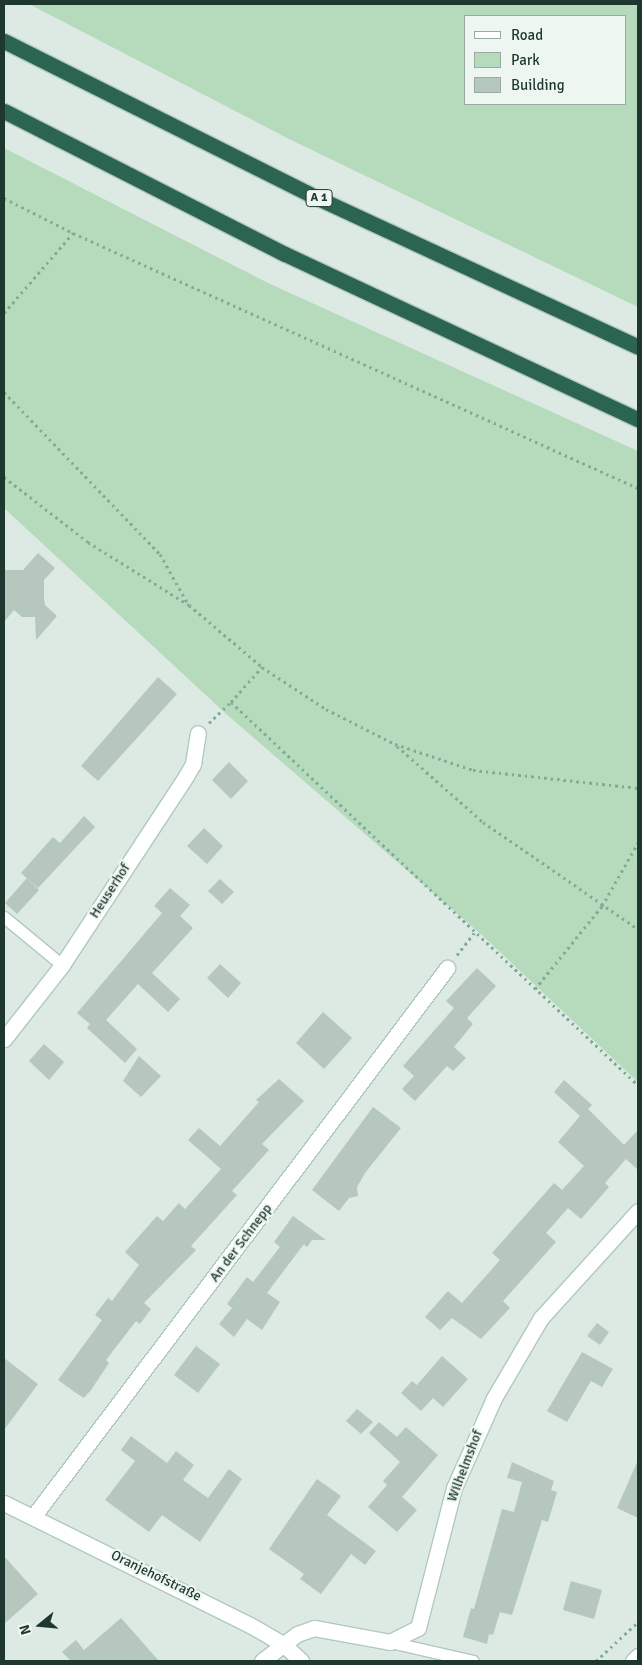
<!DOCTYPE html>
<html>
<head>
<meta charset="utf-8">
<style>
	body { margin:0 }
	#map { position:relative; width:642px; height:1665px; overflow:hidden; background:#dde9e3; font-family:Signika,sans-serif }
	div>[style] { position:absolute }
	.green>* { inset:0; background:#b6dabc }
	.building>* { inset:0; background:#b6c7be }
	.path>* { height:3px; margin-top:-1.5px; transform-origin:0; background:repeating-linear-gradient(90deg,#7eac99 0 2.5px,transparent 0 6.5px) }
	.roads { filter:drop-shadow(1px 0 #b1c9be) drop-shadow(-1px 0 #b1c9be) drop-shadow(0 1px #b1c9be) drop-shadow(0 -1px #b1c9be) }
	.lane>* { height:11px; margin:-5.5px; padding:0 5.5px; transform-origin:5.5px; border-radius:5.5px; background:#fff }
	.street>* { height:15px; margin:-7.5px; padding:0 7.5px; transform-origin:7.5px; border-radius:7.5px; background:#fff }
	.secondary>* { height:15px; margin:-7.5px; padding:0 7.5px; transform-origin:7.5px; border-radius:7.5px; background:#fff }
	.highway>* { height:15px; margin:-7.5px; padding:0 7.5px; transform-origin:7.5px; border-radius:7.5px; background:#2c6452 }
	span { translate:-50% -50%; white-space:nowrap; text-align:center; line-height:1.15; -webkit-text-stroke:4.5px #eef6f1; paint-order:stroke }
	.shield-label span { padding:1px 4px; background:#eef6f1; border:1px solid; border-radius:4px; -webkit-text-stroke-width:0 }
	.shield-label { font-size:12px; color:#1f382f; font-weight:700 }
	.street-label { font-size:14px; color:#1f382f }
	.frame { position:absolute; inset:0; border:5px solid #1f382f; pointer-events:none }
	.legend { position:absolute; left:464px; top:15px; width:162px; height:90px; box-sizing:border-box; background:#eef6f1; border:1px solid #9baaa3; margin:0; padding:6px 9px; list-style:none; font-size:15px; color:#1f382f }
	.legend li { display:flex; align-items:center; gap:10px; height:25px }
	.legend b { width:25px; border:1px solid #9baaa3 }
	.north { position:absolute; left:15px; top:1600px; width:50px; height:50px; -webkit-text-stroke:4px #eef6f1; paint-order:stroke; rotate:253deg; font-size:14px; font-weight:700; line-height:20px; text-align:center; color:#1f382f }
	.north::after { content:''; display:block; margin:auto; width:18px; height:22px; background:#1f382f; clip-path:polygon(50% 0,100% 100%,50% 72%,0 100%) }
</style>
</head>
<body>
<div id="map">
	<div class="green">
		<div style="clip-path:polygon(evenodd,29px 4px,638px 4px,638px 307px,289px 139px,29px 4px,466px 16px,626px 16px,626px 104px,466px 104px,466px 16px)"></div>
		<div style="clip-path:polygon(4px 148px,268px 283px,638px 451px,638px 1082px,484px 937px,224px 712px,4px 508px)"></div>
	</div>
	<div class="building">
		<div style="clip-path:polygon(38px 553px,55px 568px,44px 580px,44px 597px,45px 605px,57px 616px,36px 640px,35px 617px,22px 617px,14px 610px,4px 622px,4px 570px,23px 570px)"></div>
		<div style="clip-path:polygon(158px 677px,177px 694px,98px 781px,81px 766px)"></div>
		<div style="clip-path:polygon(229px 762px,248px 781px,231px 799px,212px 780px)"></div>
		<div style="clip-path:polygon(84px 816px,95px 827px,38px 888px,21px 873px,53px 837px,60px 843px)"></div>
		<div style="clip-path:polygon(204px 828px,223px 846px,207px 864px,187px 846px)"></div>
		<div style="clip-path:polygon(27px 878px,39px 890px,17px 914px,5px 903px)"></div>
		<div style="clip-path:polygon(220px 879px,234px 892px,222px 904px,208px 891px)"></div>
		<div style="clip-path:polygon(170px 888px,190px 905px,180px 916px,193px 928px,152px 973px,180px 999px,168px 1012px,138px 984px,106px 1020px,137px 1049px,125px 1063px,87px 1028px,90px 1024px,77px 1013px,162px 913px,154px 906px)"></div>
		<div style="clip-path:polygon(220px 964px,241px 983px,228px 998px,207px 978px)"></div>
		<div style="clip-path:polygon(477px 968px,496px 986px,467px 1018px,473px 1024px,454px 1047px,466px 1058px,453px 1071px,447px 1066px,415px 1101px,402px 1089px,414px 1076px,403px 1066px,454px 1008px,446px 1001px)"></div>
		<div style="clip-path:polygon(323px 1012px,352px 1038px,324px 1069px,296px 1043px)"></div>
		<div style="clip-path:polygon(44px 1044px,64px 1062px,49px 1080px,29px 1061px)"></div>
		<div style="clip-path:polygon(139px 1056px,161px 1076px,141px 1097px,123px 1081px)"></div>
		<div style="clip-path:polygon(279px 1079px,304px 1101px,262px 1144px,269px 1150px,232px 1191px,237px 1195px,191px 1246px,196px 1250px,144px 1303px,151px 1309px,140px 1324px,136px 1321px,106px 1360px,109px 1363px,91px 1390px,84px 1398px,76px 1393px,58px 1380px,102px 1320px,95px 1315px,108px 1298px,112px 1301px,139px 1265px,125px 1252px,157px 1216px,163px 1221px,179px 1203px,185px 1209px,221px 1169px,188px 1140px,199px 1128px,220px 1146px,259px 1102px,256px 1100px)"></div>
		<div style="clip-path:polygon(564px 1080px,592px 1105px,588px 1109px,624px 1145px,638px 1130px,638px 1170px,626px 1159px,605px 1183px,609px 1187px,581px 1219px,568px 1208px,546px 1233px,556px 1242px,503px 1301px,510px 1308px,481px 1339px,452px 1318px,440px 1330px,425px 1317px,448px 1291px,462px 1303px,500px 1260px,492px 1253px,554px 1183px,562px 1190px,584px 1166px,558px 1142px,580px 1116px,554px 1092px)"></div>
		<div style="clip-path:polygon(373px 1107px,401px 1128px,365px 1173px,357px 1187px,358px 1196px,349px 1198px,339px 1211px,312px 1190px)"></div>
		<div style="clip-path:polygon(293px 1216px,326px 1240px,312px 1240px,307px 1247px,304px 1244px,267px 1293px,280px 1302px,262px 1330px,247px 1319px,234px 1337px,219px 1324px,232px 1308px,227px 1304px,247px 1277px,253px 1282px,280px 1247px,274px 1242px)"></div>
		<div style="clip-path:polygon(597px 1323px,609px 1332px,600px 1345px,587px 1336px)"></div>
		<div style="clip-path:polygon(196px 1346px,220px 1364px,198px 1393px,174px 1375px)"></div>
		<div style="clip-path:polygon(582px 1352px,613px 1369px,602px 1387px,591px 1381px,567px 1422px,547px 1411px)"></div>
		<div style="clip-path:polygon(442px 1356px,468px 1379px,443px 1407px,433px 1398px,421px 1411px,401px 1393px,412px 1381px,417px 1385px)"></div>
		<div style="clip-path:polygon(4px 1358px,38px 1384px,4px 1430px)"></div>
		<div style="clip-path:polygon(357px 1409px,373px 1422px,361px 1434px,346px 1421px)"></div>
		<div style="clip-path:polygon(379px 1422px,397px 1437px,406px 1427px,438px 1455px,402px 1497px,417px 1510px,397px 1532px,368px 1507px,387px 1485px,383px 1481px,400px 1462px,369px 1433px)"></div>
		<div style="clip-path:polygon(131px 1436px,167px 1463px,176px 1451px,194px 1465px,183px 1480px,208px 1498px,229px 1469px,242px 1479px,200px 1542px,162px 1515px,149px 1532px,105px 1500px,135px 1461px,121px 1450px)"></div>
		<div style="clip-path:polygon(638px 1460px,638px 1518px,617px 1508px)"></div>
		<div style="clip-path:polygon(512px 1462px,554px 1481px,551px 1490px,557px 1492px,548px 1522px,542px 1520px,512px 1615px,500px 1612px,493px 1635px,489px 1634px,487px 1644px,463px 1637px,471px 1608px,474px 1609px,502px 1509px,514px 1512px,522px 1482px,507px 1478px)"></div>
		<div style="clip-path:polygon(317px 1479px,341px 1496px,327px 1515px,376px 1551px,365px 1565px,351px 1554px,321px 1594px,300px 1579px,304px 1574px,269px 1549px)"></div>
		<div style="clip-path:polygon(4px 1556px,38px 1594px,4px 1624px)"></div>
		<div style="clip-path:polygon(571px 1581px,602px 1590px,594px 1619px,563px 1610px)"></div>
		<div style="clip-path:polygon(121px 1618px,159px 1661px,71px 1661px,62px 1652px,76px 1640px,84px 1650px)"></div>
	</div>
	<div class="path">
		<div style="left:4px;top:198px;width:77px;rotate:26.9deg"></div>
		<div style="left:73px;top:233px;width:620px;rotate:24.29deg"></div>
		<div style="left:4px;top:313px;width:106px;rotate:-49.2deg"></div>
		<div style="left:4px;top:392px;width:225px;rotate:46.1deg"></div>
		<div style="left:160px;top:554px;width:57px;rotate:60.8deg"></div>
		<div style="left:4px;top:477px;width:106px;rotate:37.7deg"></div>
		<div style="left:88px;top:542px;width:119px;rotate:32deg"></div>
		<div style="left:189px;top:605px;width:96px;rotate:40.3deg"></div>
		<div style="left:262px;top:667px;width:77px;rotate:33.3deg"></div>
		<div style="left:326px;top:709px;width:77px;rotate:26.9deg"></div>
		<div style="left:395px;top:744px;width:82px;rotate:18.4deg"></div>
		<div style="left:473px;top:770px;width:166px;rotate:6.2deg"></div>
		<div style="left:231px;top:702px;width:47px;rotate:-48.5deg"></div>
		<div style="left:209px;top:723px;width:30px;rotate:-44deg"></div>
		<div style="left:231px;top:702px;width:559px;rotate:43.26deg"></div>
		<div style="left:397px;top:746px;width:115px;rotate:41.5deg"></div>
		<div style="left:483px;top:822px;width:188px;rotate:34.6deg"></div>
		<div style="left:457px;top:955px;width:28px;rotate:-52deg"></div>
		<div style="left:535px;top:989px;width:107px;rotate:-51.1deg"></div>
		<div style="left:602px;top:906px;width:73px;rotate:-60.3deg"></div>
		<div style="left:596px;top:1661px;width:57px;rotate:-42.9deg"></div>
	</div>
	<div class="roads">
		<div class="lane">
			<div style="left:4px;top:917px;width:75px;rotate:39.6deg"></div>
			<div style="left:390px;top:1642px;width:85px;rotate:12.9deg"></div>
		</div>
		<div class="street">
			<div style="left:4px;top:1039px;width:94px;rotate:-51.9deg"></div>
			<div style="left:62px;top:965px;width:226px;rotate:-56.7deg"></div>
			<div style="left:186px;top:776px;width:14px;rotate:-60deg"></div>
			<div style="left:193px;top:764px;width:31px;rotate:-81deg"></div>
			<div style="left:33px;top:1517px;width:688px;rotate:-52.98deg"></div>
			<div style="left:262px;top:1661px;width:44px;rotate:-37.6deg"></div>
			<div style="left:297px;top:1634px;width:18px;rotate:-19deg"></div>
			<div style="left:314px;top:1628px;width:77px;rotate:10.4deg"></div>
			<div style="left:390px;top:1642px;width:31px;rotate:-27deg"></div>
			<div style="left:418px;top:1628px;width:145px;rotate:-75.6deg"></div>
			<div style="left:454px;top:1488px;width:98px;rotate:-66deg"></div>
			<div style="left:494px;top:1398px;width:93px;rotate:-59.6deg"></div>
			<div style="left:541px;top:1318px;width:144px;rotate:-47.8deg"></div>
		</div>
		<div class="secondary">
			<div style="left:4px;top:1503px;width:275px;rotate:26.4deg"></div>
			<div style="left:250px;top:1625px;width:38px;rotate:30deg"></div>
			<div style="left:283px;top:1644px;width:25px;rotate:43deg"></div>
			<div style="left:633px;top:1661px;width:7px;rotate:-45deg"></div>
		</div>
		<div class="highway">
			<div style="left:4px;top:41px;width:341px;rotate:26.6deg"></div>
			<div style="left:309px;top:194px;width:363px;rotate:24.9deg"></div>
			<div style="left:4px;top:111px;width:315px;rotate:27deg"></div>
			<div style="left:285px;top:254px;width:390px;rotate:25.1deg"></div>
		</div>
	</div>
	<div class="shield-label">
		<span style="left:319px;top:198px">A 1</span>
	</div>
	<div class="street-label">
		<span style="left:110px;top:891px;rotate:-57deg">Heuserhof</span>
		<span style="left:241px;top:1243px;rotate:-53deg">An der Schnepp</span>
		<span style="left:465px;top:1466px;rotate:-69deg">Wilhelmshof</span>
		<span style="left:156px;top:1576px;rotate:26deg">Oranjehofstraße</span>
	</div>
	<div class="frame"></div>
	<ul class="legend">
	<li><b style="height:6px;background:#fff"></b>Road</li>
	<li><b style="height:14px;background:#b6dabc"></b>Park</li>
	<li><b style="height:14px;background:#b6c7be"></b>Building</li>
	</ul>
	<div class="north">N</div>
</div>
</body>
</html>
